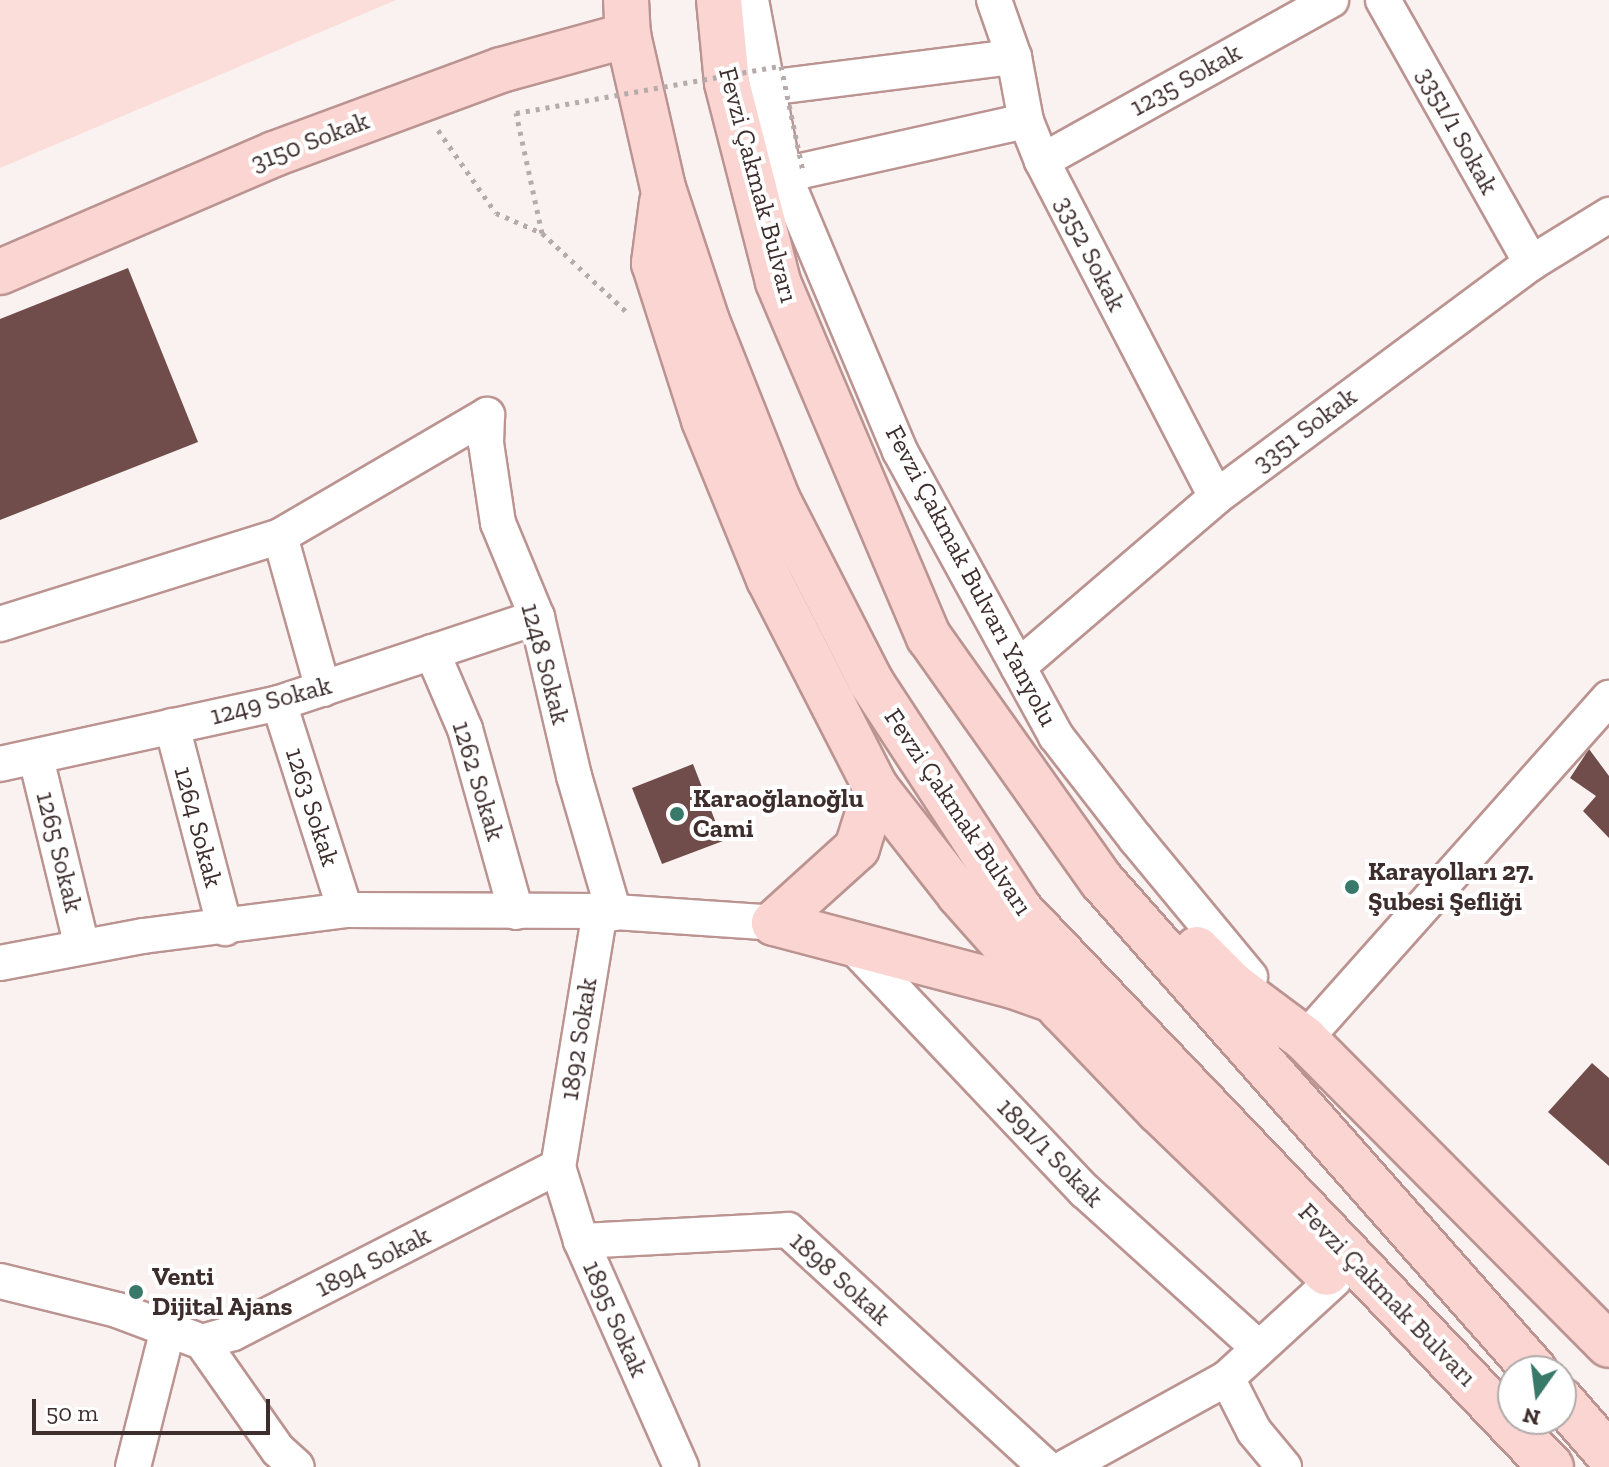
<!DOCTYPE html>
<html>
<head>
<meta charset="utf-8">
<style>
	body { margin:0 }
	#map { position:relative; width:1609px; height:1467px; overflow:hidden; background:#faf2f1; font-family:"Zilla Slab",serif }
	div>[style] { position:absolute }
	.green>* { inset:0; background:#fbddda }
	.building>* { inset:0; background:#704d4a }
	.path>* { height:5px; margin-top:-2.5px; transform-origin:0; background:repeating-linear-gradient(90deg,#b6abaa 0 4px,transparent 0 10px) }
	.roads { filter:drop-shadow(2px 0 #bb9491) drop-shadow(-2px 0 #bb9491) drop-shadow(0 2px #bb9491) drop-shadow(0 -2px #bb9491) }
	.minor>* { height:34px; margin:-17px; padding:0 17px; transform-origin:17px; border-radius:17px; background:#fff }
	.major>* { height:44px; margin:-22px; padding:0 22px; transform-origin:22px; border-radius:22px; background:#fad5d1 }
	.path-bridge>* { height:5px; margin-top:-2.5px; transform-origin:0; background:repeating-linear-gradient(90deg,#b6abaa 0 4px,transparent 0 10px) }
	.dots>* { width:22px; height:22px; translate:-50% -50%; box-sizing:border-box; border:4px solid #fff; border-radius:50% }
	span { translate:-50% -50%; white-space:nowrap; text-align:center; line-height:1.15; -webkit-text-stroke:8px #fff; paint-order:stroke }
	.street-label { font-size:26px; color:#3d2d2c }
	.poi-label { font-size:26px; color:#3d2d2c; font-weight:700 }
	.left { translate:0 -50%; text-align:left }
	.north { position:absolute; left:1497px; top:1355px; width:80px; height:80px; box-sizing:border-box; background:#fff; border:2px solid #b1abab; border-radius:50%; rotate:194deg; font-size:22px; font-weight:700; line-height:32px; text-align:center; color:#3d2d2c }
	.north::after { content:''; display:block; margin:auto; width:28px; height:36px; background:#387969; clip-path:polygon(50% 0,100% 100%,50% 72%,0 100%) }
	.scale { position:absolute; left:32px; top:1399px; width:238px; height:36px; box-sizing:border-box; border:4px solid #3d2d2c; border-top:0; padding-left:10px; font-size:24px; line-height:28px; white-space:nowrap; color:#3d2d2c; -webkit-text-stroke:6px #fff; paint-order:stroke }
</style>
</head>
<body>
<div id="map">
	<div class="green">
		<div style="clip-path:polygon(0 0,396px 0,0 168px)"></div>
	</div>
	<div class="building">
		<div style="clip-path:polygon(128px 268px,198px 442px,0 520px,0 319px)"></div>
		<div style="clip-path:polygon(1589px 749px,1609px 776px,1609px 838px,1583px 811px,1596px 796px,1570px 778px)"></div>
		<div style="clip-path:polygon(693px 764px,723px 841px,662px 864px,632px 788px)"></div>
		<div style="clip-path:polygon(1592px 1063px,1609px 1078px,1609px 1166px,1548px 1112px)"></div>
	</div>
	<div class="path">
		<div style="left:438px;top:130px;width:101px;rotate:55.1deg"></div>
		<div style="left:496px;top:213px;width:50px;rotate:23.5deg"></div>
		<div style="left:542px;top:233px;width:119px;rotate:43deg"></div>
	</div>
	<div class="roads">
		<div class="minor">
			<div style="left:751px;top:0;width:178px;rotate:79.3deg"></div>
			<div style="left:784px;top:175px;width:299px;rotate:67.2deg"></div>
			<div style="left:900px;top:451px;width:325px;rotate:61.3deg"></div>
			<div style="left:1056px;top:736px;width:130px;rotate:52.2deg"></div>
			<div style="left:1136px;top:839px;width:179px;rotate:50.4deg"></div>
			<div style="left:994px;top:0;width:60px;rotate:70.7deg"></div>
			<div style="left:1014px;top:57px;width:65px;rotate:79.4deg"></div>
			<div style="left:1026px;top:121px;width:43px;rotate:68.2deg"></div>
			<div style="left:1042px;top:161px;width:378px;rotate:62.6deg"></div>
			<div style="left:1383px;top:0;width:302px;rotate:60.6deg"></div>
			<div style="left:767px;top:88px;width:249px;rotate:-7.2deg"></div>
			<div style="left:1042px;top:161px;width:331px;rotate:-29.1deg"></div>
			<div style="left:784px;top:175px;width:248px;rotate:-12.6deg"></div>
			<div style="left:487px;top:415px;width:28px;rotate:92deg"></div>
			<div style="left:486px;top:443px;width:81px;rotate:81.5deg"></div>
			<div style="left:498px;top:523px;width:102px;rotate:67.5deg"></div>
			<div style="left:537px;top:617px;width:163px;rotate:76.9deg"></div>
			<div style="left:574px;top:776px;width:143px;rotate:73.7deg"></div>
			<div style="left:280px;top:536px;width:159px;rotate:74.3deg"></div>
			<div style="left:0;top:624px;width:294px;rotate:-17.4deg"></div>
			<div style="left:280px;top:536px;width:240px;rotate:-30.3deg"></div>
			<div style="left:432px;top:652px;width:84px;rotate:66.8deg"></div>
			<div style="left:465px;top:729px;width:190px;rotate:74.4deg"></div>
			<div style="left:1018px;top:667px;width:261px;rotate:-40.6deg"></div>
			<div style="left:1216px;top:497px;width:392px;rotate:-36.6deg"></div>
			<div style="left:1531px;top:263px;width:92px;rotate:-31.6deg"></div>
			<div style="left:279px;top:703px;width:217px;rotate:72.3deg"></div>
			<div style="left:172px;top:726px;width:209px;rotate:75.3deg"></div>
			<div style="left:36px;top:758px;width:194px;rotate:76.3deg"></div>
			<div style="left:0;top:764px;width:286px;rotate:-12.3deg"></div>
			<div style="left:279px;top:703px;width:272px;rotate:-18.4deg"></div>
			<div style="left:600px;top:911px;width:259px;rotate:99.3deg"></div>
			<div style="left:558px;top:1167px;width:77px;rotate:72.7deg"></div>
			<div style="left:581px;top:1241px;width:247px;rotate:66.1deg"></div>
			<div style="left:852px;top:945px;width:339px;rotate:46.6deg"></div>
			<div style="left:1085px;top:1191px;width:234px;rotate:42.1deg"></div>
			<div style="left:0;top:963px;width:146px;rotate:-10.7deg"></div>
			<div style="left:143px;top:936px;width:204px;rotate:-7.3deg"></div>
			<div style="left:345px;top:910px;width:255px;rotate:0.2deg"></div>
			<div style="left:600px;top:911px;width:174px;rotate:3.9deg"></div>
			<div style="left:1290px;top:1022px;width:23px;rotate:49deg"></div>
			<div style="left:1305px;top:1039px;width:457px;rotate:-48.3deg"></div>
			<div style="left:581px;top:1241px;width:207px;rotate:-3deg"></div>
			<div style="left:788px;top:1230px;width:350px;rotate:42.6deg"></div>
			<div style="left:0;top:1281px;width:121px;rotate:13.9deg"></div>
			<div style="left:117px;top:1310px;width:91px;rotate:20.6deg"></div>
			<div style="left:202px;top:1342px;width:32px;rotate:-16deg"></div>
			<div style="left:233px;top:1333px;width:365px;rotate:-27.1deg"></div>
			<div style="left:202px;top:1342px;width:132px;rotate:54.9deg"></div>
			<div style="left:278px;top:1450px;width:25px;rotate:42deg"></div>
			<div style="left:1227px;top:1378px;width:59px;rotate:63deg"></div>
			<div style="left:1254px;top:1431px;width:47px;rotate:50.2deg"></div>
			<div style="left:133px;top:1467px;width:142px;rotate:-75.8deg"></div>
			<div style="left:1066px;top:1467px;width:184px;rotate:-28.9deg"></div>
			<div style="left:1227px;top:1378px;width:145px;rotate:-42.5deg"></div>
		</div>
		<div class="major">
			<div style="left:626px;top:0;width:35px;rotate:87deg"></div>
			<div style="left:628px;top:35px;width:157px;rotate:77.1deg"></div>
			<div style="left:663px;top:188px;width:140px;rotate:71.7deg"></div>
			<div style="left:707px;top:321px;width:193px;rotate:68.4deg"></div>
			<div style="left:778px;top:500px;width:204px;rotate:62.9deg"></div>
			<div style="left:871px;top:682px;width:274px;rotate:56.8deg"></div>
			<div style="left:1021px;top:911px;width:768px;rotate:46.37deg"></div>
			<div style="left:719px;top:0;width:83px;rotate:84.5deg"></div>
			<div style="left:727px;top:83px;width:205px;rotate:75.6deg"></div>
			<div style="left:778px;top:282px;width:386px;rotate:67deg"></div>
			<div style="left:929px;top:637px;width:299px;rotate:54.7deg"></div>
			<div style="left:1102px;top:881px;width:654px;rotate:48.53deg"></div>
			<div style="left:662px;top:202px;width:62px;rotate:97.5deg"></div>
			<div style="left:654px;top:263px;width:165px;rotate:72.3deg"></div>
			<div style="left:704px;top:420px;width:172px;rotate:67.8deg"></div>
			<div style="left:769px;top:579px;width:235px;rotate:62.9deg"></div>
			<div style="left:876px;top:788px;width:135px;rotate:51.9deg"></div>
			<div style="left:959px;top:894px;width:155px;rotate:48.4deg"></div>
			<div style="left:1062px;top:1010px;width:140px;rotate:46.2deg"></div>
			<div style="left:1159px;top:1111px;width:233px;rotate:44deg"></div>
			<div style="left:0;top:272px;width:298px;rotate:-23.3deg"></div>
			<div style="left:274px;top:154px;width:242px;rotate:-20.3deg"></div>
			<div style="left:501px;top:70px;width:132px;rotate:-15.4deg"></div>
			<div style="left:774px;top:923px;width:247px;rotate:14.8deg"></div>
			<div style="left:1013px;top:986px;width:42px;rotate:19.3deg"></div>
			<div style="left:774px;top:923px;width:112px;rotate:-42.1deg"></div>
			<div style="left:857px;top:848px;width:63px;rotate:-72.4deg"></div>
			<div style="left:1197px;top:949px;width:52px;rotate:45deg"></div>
			<div style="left:1234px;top:986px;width:89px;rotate:36.7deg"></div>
			<div style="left:1305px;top:1039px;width:431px;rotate:45.2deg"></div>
			<div style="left:1561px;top:1400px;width:73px;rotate:48.9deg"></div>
		</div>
	</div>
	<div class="path-bridge">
		<div style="left:542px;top:233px;width:123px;rotate:-102.2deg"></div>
		<div style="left:516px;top:113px;width:269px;rotate:-10.1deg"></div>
		<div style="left:781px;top:66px;width:107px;rotate:78.2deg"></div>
	</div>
	<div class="dots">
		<div style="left:677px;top:814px;background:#387969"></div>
		<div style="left:1352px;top:887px;background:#387969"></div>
		<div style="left:136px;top:1292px;background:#387969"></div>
	</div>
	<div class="street-label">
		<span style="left:1186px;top:80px;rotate:-29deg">1235 Sokak</span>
		<span style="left:1457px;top:131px;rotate:61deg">3351/1 Sokak</span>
		<span style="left:310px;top:142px;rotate:-21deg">3150 Sokak</span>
		<span style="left:758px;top:185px;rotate:75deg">Fevzi Çakmak Bulvarı</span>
		<span style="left:1090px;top:254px;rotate:63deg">3352 Sokak</span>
		<span style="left:1305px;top:430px;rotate:-37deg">3351 Sokak</span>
		<span style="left:971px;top:576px;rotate:62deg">Fevzi Çakmak Bulvarı Yanyolu</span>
		<span style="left:545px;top:664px;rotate:75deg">1248 Sokak</span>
		<span style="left:271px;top:701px;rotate:-15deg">1249 Sokak</span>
		<span style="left:478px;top:781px;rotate:73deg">1262 Sokak</span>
		<span style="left:312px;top:807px;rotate:72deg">1263 Sokak</span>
		<span style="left:958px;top:812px;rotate:56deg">Fevzi Çakmak Bulvarı</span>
		<span style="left:198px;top:827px;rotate:75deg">1264 Sokak</span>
		<span style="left:59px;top:852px;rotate:76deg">1265 Sokak</span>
		<span style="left:579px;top:1039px;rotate:-81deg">1892 Sokak</span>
		<span style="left:1050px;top:1153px;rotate:46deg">1891/1 Sokak</span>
		<span style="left:373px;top:1262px;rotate:-27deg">1894 Sokak</span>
		<span style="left:840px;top:1279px;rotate:42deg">1898 Sokak</span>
		<span style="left:1387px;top:1295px;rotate:46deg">Fevzi Çakmak Bulvarı</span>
		<span style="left:615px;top:1319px;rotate:66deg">1895 Sokak</span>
	</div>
	<div class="poi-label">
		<span class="left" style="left:693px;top:814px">Karaoğlanoğlu<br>Cami</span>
		<span class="left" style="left:1368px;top:887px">Karayolları 27.<br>Şubesi Şefliği</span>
		<span class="left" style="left:152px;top:1292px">Venti<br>Dijital Ajans</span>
	</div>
	<div class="north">N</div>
	<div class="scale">50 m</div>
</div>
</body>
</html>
